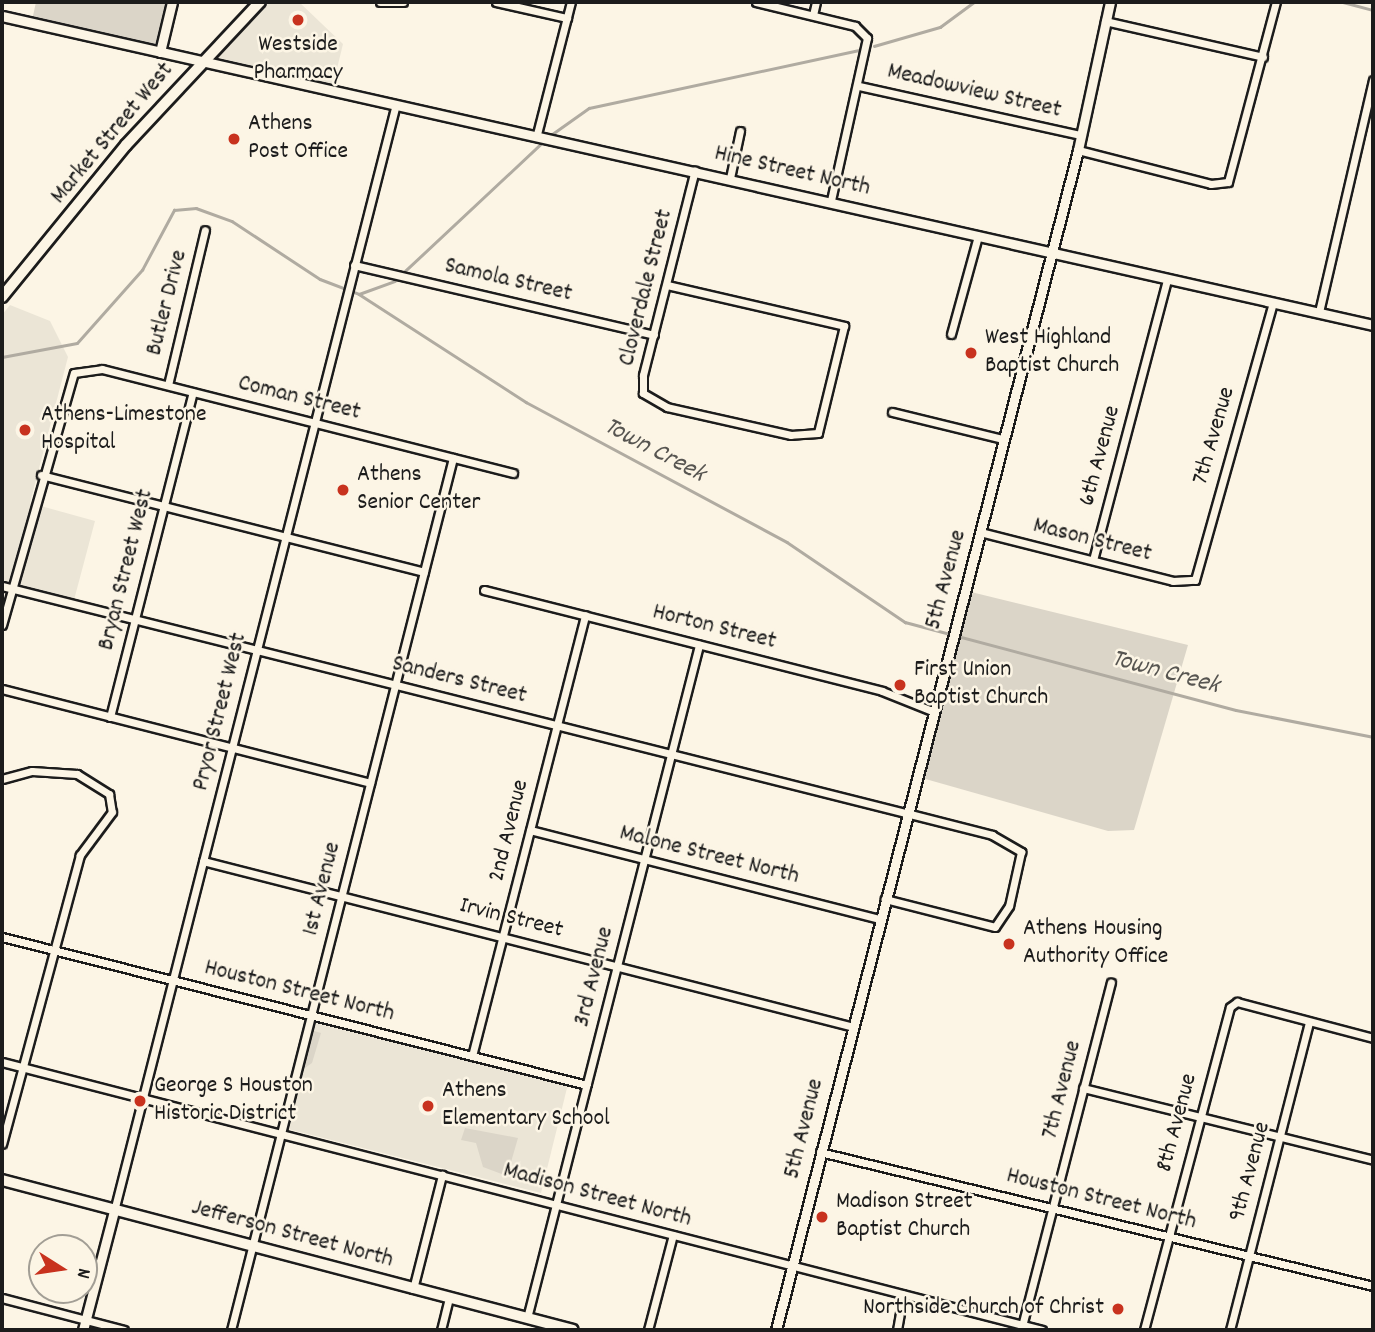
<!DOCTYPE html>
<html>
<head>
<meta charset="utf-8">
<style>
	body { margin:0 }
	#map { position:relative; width:1375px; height:1332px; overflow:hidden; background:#fcf5e5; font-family:Dekko,sans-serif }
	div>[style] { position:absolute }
	.built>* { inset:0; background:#ebe5d6 }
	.green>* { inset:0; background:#dbd5c8 }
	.stream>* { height:2.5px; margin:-1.25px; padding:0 1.25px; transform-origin:1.25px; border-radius:1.25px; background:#b0aba1 }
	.roads { filter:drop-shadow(2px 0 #1c1c1c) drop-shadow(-2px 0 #1c1c1c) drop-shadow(0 2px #1c1c1c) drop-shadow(0 -2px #1c1c1c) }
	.minor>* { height:7px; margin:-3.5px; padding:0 3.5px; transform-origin:3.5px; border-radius:3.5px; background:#fcf5e5 }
	.tertiary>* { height:9px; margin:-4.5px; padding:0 4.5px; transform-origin:4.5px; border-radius:4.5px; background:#fcf5e5 }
	.secondary>* { height:10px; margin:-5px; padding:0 5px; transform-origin:5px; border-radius:5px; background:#fcf5e5 }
	.dots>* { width:19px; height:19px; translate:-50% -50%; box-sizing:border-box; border:4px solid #fcf5e5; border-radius:50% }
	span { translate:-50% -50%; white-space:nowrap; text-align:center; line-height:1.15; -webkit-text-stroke:5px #fcf5e5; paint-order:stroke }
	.poi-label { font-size:24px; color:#1c1c1c }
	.left { translate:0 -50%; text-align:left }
	.right { translate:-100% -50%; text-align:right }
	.street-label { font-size:24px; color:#1c1c1c }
	.water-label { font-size:26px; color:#575551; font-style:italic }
	.frame { position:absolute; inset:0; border:4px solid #1c1c1c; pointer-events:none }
	.north { position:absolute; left:28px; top:1234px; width:70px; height:70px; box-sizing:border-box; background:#fcf5e5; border:2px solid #a29e95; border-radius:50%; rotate:102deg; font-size:19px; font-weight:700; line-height:28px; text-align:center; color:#1c1c1c }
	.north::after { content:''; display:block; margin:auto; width:24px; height:32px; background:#c8321e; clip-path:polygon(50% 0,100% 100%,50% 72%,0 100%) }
</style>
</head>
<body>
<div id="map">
	<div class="built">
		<div style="clip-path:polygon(269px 2px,299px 2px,343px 44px,333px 85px,217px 58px)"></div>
		<div style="clip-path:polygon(10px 305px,50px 321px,68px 357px,30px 503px,95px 521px,74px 600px,2px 581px,2px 315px)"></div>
		<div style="clip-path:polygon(315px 1023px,568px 1084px,541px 1193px,288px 1129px)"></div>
	</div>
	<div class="green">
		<div style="clip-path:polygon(36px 2px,166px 2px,155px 46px,33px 16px)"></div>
		<div style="clip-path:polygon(971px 592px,1188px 645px,1134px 830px,1108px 831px,922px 778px)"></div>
		<div style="clip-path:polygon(314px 1031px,321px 1033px,312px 1063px,302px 1070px)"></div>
		<div style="clip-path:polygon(465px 1128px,518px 1138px,507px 1176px,483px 1167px,476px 1143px,461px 1140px)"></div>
	</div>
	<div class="stream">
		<div style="left:1343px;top:2px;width:31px;rotate:15deg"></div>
		<div style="left:874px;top:46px;width:69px;rotate:-16.1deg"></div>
		<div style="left:940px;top:27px;width:42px;rotate:-36.3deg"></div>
		<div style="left:548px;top:137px;width:50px;rotate:-35.3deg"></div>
		<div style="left:589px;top:108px;width:277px;rotate:-12.1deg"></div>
		<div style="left:405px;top:271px;width:189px;rotate:-43.1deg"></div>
		<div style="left:359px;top:294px;width:38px;rotate:-20deg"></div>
		<div style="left:2px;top:357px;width:76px;rotate:-10.6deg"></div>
		<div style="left:77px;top:343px;width:98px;rotate:-48.3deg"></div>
		<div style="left:142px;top:270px;width:68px;rotate:-61.9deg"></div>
		<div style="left:174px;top:210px;width:22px;rotate:-5deg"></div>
		<div style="left:196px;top:208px;width:38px;rotate:20deg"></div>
		<div style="left:232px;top:221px;width:105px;rotate:33.4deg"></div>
		<div style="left:320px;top:279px;width:42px;rotate:21deg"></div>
		<div style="left:359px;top:294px;width:199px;rotate:32.9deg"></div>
		<div style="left:526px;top:402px;width:296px;rotate:28.2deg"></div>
		<div style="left:787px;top:542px;width:143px;rotate:34.1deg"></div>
		<div style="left:905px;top:622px;width:342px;rotate:14.9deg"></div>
		<div style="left:1236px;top:710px;width:140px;rotate:11.1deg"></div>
	</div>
	<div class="roads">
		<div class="minor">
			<div style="left:380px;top:2px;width:23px"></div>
			<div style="left:496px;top:2px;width:73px;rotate:12.7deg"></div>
			<div style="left:756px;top:2px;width:102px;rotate:13.6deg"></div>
			<div style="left:855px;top:26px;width:17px;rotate:45deg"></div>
			<div style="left:867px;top:38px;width:166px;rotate:102.5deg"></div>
			<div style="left:813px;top:15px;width:13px;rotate:-77deg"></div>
			<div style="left:1105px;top:21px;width:162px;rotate:12.8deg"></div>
			<div style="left:859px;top:86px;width:226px;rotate:12.5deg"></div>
			<div style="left:537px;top:134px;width:136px;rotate:-75.6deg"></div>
			<div style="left:1078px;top:150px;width:137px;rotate:14.3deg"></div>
			<div style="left:1211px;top:184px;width:17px;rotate:-7deg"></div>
			<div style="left:1228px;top:182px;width:186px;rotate:-75.1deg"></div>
			<div style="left:730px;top:178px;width:48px;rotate:-78deg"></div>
			<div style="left:354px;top:265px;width:308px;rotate:13.1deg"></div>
			<div style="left:667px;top:285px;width:182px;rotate:13deg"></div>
			<div style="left:844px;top:326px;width:110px;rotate:103.7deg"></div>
			<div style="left:818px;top:433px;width:27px;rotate:176deg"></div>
			<div style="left:791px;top:435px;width:127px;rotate:-167.3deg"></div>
			<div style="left:667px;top:407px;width:28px;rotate:-150deg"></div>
			<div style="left:643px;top:393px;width:18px;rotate:-90deg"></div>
			<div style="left:643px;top:375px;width:211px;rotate:-75.8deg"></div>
			<div style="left:1319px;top:312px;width:238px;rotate:-76.9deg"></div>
			<div style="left:951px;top:334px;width:102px;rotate:-74.6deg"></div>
			<div style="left:168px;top:385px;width:159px;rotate:-76.6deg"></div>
			<div style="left:892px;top:412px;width:114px;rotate:13.7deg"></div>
			<div style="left:41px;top:475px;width:395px;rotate:14.2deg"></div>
			<div style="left:980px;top:532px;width:199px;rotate:14.2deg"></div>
			<div style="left:1173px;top:581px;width:22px;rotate:-3deg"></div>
			<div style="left:1195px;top:580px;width:288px;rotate:-74.3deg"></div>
			<div style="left:1093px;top:560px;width:291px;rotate:-75.2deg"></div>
			<div style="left:2px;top:586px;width:932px;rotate:14.1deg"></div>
			<div style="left:906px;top:813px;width:89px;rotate:14.3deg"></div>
			<div style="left:992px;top:835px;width:34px;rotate:30deg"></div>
			<div style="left:1021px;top:852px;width:55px;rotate:102.5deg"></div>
			<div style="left:1009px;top:906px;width:25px;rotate:124deg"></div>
			<div style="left:995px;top:927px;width:114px;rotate:-165.7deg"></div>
			<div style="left:484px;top:590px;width:411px;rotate:14.2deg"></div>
			<div style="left:882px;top:691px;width:54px;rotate:21.8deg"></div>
			<div style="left:2px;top:625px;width:262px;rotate:-74.1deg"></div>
			<div style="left:74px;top:373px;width:28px;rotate:-8deg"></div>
			<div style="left:102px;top:369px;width:424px;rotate:14.2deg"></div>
			<div style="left:2px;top:689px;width:380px;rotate:14.3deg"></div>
			<div style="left:110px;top:717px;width:335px;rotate:-75.7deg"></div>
			<div style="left:2px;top:779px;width:31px;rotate:-15deg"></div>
			<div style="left:32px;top:771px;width:45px;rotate:3.8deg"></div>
			<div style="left:77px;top:774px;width:38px;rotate:32deg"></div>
			<div style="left:109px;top:794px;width:18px;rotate:81deg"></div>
			<div style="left:112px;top:812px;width:54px;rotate:126.7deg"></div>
			<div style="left:80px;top:855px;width:299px;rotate:105.1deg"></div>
			<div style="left:530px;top:830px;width:360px;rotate:14.3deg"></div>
			<div style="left:203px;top:861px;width:668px;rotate:14.31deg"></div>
			<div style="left:2px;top:937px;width:603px;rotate:14.2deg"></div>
			<div style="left:472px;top:1056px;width:455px;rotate:-75.6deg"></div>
			<div style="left:2px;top:1062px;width:1074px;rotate:14.45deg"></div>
			<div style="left:1083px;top:1088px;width:299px;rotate:13.9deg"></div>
			<div style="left:820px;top:1152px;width:569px;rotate:13.62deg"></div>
			<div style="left:114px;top:1211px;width:1142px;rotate:-75.71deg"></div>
			<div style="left:413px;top:1289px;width:118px;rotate:-75.7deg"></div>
			<div style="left:2px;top:1298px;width:126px;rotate:14.7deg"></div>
			<div style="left:527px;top:1318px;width:695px;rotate:-75.66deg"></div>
			<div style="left:231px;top:1330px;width:900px;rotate:-75.72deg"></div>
			<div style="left:441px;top:1330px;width:33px;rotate:-76deg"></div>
			<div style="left:648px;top:1330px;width:98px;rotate:-75.3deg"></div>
			<div style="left:897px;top:1330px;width:36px;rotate:-80deg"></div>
			<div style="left:1021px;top:1330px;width:359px;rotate:-75.5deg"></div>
			<div style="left:1144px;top:1330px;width:334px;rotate:-75.1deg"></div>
			<div style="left:1230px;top:1007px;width:9px;rotate:-36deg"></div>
			<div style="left:1237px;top:1002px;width:141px;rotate:14.8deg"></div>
			<div style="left:1230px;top:1330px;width:317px;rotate:-75.6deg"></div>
		</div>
		<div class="tertiary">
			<div style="left:2px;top:16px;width:1405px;rotate:12.7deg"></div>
			<div style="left:160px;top:52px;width:51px;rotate:-76.5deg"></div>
			<div style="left:83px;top:1330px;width:123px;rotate:-75.4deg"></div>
			<div style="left:776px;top:1330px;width:1218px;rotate:-75.64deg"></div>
			<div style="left:1078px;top:150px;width:151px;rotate:-77.8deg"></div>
		</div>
		<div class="secondary">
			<div style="left:2px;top:297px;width:196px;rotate:-50.8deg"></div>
			<div style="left:126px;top:145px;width:196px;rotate:-46.9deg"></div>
			<div style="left:2px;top:1180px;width:590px;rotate:14.72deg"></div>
		</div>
	</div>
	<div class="dots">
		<div style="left:298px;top:20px;background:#c8321e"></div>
		<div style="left:234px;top:139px;background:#c8321e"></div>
		<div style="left:971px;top:353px;background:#c8321e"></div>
		<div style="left:25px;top:430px;background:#c8321e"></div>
		<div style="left:343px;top:490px;background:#c8321e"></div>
		<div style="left:900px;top:685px;background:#c8321e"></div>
		<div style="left:1009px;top:944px;background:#c8321e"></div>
		<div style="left:140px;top:1101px;background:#c8321e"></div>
		<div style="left:428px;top:1106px;background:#c8321e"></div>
		<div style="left:822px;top:1217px;background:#c8321e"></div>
		<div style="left:1118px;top:1309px;background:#c8321e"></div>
	</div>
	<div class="poi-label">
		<span style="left:298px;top:60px">Westside<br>Pharmacy</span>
		<span class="left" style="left:248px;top:139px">Athens<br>Post Office</span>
		<span class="left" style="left:985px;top:353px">West Highland<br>Baptist Church</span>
		<span class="left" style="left:41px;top:430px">Athens-Limestone<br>Hospital</span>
		<span class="left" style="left:357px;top:490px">Athens<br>Senior Center</span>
		<span class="left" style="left:914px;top:685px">First Union<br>Baptist Church</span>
		<span class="left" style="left:1023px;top:944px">Athens Housing<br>Authority Office</span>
		<span class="left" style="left:154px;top:1101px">George S Houston<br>Historic District</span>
		<span class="left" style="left:442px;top:1106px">Athens<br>Elementary School</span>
		<span class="left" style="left:836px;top:1217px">Madison Street<br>Baptist Church</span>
		<span class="right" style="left:1104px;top:1309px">Northside Church of Christ</span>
	</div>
	<div class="street-label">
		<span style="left:974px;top:92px;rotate:13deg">Meadowview Street</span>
		<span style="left:113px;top:134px;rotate:-50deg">Market Street West</span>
		<span style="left:792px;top:172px;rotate:13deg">Hine Street North</span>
		<span style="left:508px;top:281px;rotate:13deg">Samola Street</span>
		<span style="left:647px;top:288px;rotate:-76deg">Cloverdale Street</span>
		<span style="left:168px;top:303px;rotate:-76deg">Butler Drive</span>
		<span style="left:299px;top:399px;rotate:14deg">Coman Street</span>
		<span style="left:1215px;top:436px;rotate:-74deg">7th Avenue</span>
		<span style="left:1101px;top:456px;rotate:-75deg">6th Avenue</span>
		<span style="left:1092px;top:541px;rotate:14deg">Mason Street</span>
		<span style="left:127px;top:570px;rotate:-76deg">Bryan Street West</span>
		<span style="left:947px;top:580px;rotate:-75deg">5th Avenue</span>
		<span style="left:714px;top:628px;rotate:14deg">Horton Street</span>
		<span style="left:459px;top:681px;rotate:14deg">Sanders Street</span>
		<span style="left:221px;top:712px;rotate:-76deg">Pryor Street West</span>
		<span style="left:510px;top:831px;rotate:-76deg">2nd Avenue</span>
		<span style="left:709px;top:856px;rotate:14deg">Malone Street North</span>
		<span style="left:323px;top:889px;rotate:-76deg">1st Avenue</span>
		<span style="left:511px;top:919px;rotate:14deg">Irvin Street</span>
		<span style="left:595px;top:977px;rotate:-76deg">3rd Avenue</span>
		<span style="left:299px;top:992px;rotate:14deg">Houston Street North</span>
		<span style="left:1063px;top:1090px;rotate:-76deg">7th Avenue</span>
		<span style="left:1178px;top:1123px;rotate:-75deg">8th Avenue</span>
		<span style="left:805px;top:1129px;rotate:-76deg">5th Avenue</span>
		<span style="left:1251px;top:1172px;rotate:-75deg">9th Avenue</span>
		<span style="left:597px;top:1196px;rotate:15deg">Madison Street North</span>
		<span style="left:1101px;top:1200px;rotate:14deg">Houston Street North</span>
		<span style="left:292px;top:1235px;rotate:15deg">Jefferson Street North</span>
	</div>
	<div class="water-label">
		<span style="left:654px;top:451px;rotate:28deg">Town Creek</span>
		<span style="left:1165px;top:673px;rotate:15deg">Town Creek</span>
	</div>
	<div class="frame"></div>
	<div class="north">N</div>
</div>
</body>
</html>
